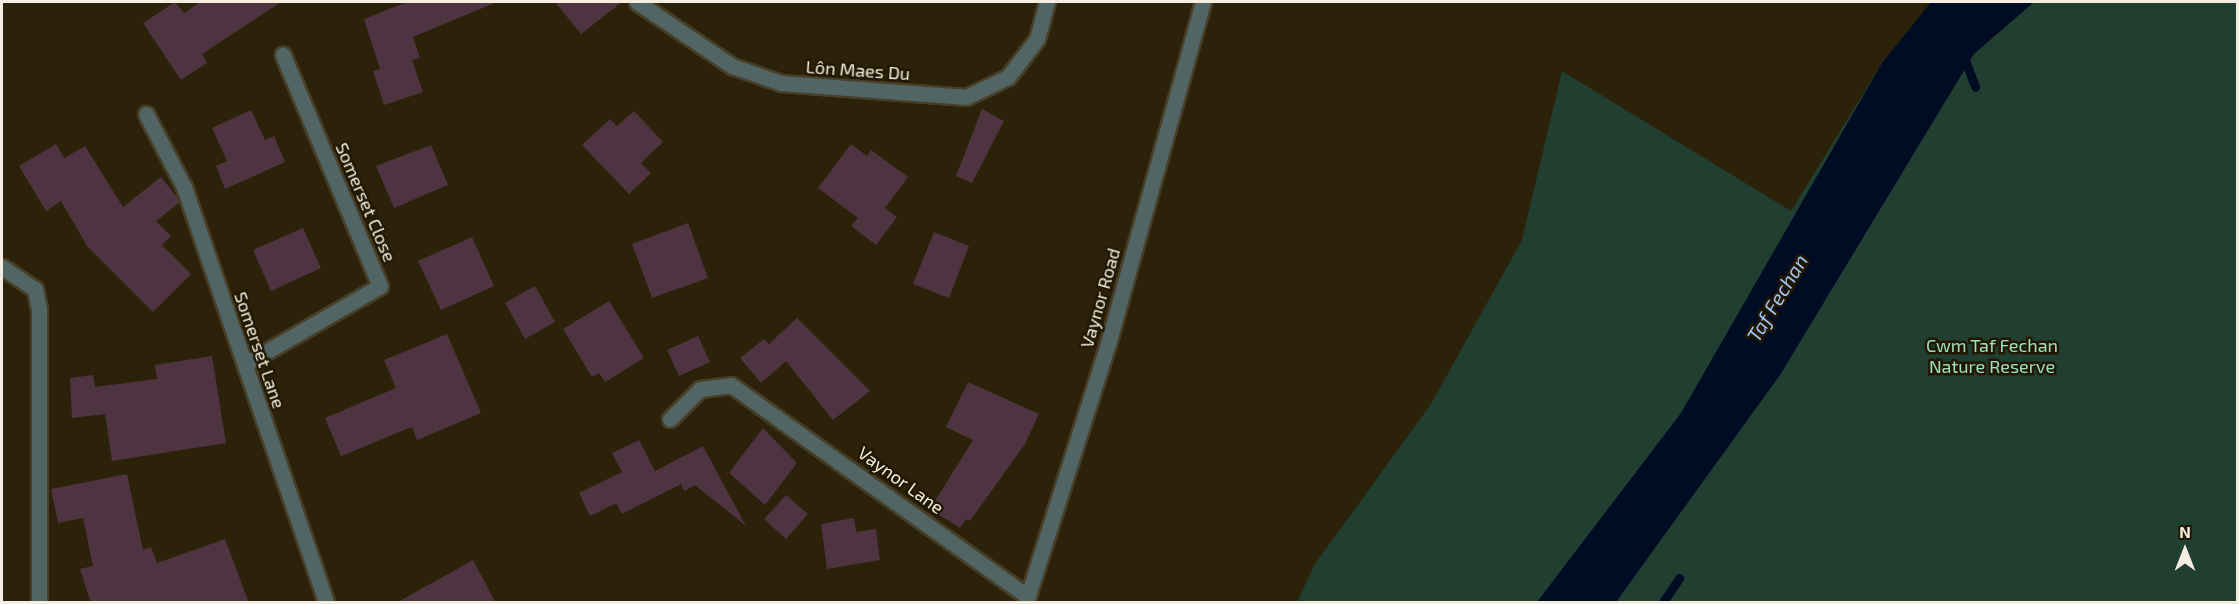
<!DOCTYPE html>
<html>
<head>
<meta charset="utf-8">
<style>
	body { margin:0 }
	#map { position:relative; width:2239px; height:604px; overflow:hidden; background:#2c220a; font-family:"Exo 2",sans-serif }
	div>[style] { position:absolute }
	.green>* { inset:0; background:#203f31 }
	.water>* { inset:0; background:#000c24 }
	.stream>* { height:9px; margin:-4.5px; padding:0 4.5px; transform-origin:4.5px; border-radius:4.5px; background:#000c24 }
	.building>* { inset:0; background:#4e3440 }
	.roads { filter:drop-shadow(2px 0 #483f28) drop-shadow(-2px 0 #483f28) drop-shadow(0 2px #483f28) drop-shadow(0 -2px #483f28) }
	.minor>* { height:15px; margin:-7.5px; padding:0 7.5px; transform-origin:7.5px; border-radius:7.5px; background:#516565 }
	.tertiary>* { height:15px; margin:-7.5px; padding:0 7.5px; transform-origin:7.5px; border-radius:7.5px; background:#516565 }
	span { translate:-50% -50%; white-space:nowrap; text-align:center; line-height:1.15; -webkit-text-stroke:5px #221802; paint-order:stroke }
	.street-label { font-size:18px; color:#f5eee0 }
	.park-label { font-size:18px; color:#9be0bf }
	.water-label { font-size:20px; color:#9fc5f8; font-style:italic }
	.frame { position:absolute; inset:0; border:3px solid #f5eee0; pointer-events:none }
	.north { position:absolute; left:2155px; top:520px; width:60px; height:60px; -webkit-text-stroke:4px #221802; paint-order:stroke; rotate:0deg; font-size:16px; font-weight:700; line-height:24px; text-align:center; color:#f5eee0 }
	.north::after { content:''; display:block; margin:auto; width:21px; height:27px; background:#f5eee0; clip-path:polygon(50% 0,100% 100%,50% 72%,0 100%) }
</style>
</head>
<body>
<div id="map">
	<div class="green">
		<div style="clip-path:polygon(1931px 2px,2237px 2px,2237px 602px,1297px 602px,1315px 564px,1431px 404px,1522px 240px,1562px 71px,1791px 211px,1882px 63px)"></div>
	</div>
	<div class="water">
		<div style="clip-path:polygon(1931px 2px,2034px 2px,1974px 54px,1780px 375px,1616px 602px,1537px 602px,1681px 413px,1882px 63px)"></div>
	</div>
	<div class="stream">
		<div style="left:1963px;top:55px;width:34px;rotate:69deg"></div>
		<div style="left:1663px;top:602px;width:29px;rotate:-56deg"></div>
	</div>
	<div class="building">
		<div style="clip-path:polygon(175px 2px,184px 13px,200px 2px,281px 2px,202px 54px,207px 63px,181px 80px,143px 23px)"></div>
		<div style="clip-path:polygon(407px 2px,497px 2px,413px 37px,420px 58px,412px 60px,423px 92px,384px 105px,373px 71px,380px 69px,364px 19px)"></div>
		<div style="clip-path:polygon(555px 2px,622px 2px,581px 34px)"></div>
		<div style="clip-path:polygon(982px 109px,1004px 121px,972px 183px,956px 176px)"></div>
		<div style="clip-path:polygon(251px 110px,265px 140px,274px 136px,285px 162px,225px 189px,216px 166px,227px 161px,212px 128px)"></div>
		<div style="clip-path:polygon(634px 111px,663px 142px,641px 163px,651px 173px,629px 194px,582px 145px,610px 119px,617px 126px)"></div>
		<div style="clip-path:polygon(56px 144px,64px 158px,85px 146px,123px 207px,161px 177px,177px 197px,179px 203px,156px 221px,171px 236px,162px 245px,191px 274px,153px 312px,87px 246px,61px 201px,46px 211px,19px 166px)"></div>
		<div style="clip-path:polygon(851px 144px,867px 156px,871px 150px,908px 177px,885px 208px,897px 217px,876px 245px,851px 226px,858px 218px,818px 188px)"></div>
		<div style="clip-path:polygon(431px 145px,448px 185px,394px 208px,376px 166px)"></div>
		<div style="clip-path:polygon(688px 223px,708px 278px,652px 298px,632px 244px)"></div>
		<div style="clip-path:polygon(303px 228px,321px 268px,271px 291px,253px 250px)"></div>
		<div style="clip-path:polygon(934px 232px,969px 246px,949px 298px,913px 284px)"></div>
		<div style="clip-path:polygon(472px 237px,494px 286px,441px 310px,418px 261px)"></div>
		<div style="clip-path:polygon(535px 286px,555px 322px,525px 339px,505px 303px)"></div>
		<div style="clip-path:polygon(609px 301px,644px 358px,605px 382px,599px 373px,592px 377px,563px 329px)"></div>
		<div style="clip-path:polygon(797px 318px,870px 391px,833px 420px,786px 361px,761px 383px,740px 358px,764px 339px,769px 344px)"></div>
		<div style="clip-path:polygon(447px 334px,481px 413px,417px 440px,412px 427px,341px 456px,325px 418px,396px 388px,384px 360px)"></div>
		<div style="clip-path:polygon(698px 336px,710px 362px,679px 376px,667px 350px)"></div>
		<div style="clip-path:polygon(212px 356px,226px 443px,112px 461px,105px 414px,72px 418px,70px 378px,93px 375px,95px 387px,157px 379px,155px 365px)"></div>
		<div style="clip-path:polygon(968px 382px,1039px 414px,1025px 444px,970px 521px,966px 519px,960px 528px,930px 509px,973px 440px,946px 427px)"></div>
		<div style="clip-path:polygon(763px 428px,797px 463px,765px 505px,729px 473px)"></div>
		<div style="clip-path:polygon(639px 440px,655px 471px,703px 446px,746px 526px,695px 485px,684px 491px,681px 484px,622px 514px,616px 503px,590px 516px,579px 493px,622px 472px,612px 453px)"></div>
		<div style="clip-path:polygon(127px 474px,143px 550px,151px 547px,157px 563px,225px 539px,249px 603px,91px 603px,80px 569px,93px 566px,83px 518px,58px 523px,51px 489px)"></div>
		<div style="clip-path:polygon(786px 495px,808px 514px,786px 539px,764px 519px)"></div>
		<div style="clip-path:polygon(854px 518px,856px 532px,876px 529px,880px 560px,827px 569px,821px 524px)"></div>
		<div style="clip-path:polygon(473px 560px,496px 603px,396px 603px)"></div>
	</div>
	<div class="roads">
		<div class="minor">
			<div style="left:637px;top:2px;width:115px;rotate:34deg"></div>
			<div style="left:732px;top:66px;width:52px;rotate:19.1deg"></div>
			<div style="left:781px;top:83px;width:186px;rotate:4.3deg"></div>
			<div style="left:966px;top:97px;width:47px;rotate:-25.5deg"></div>
			<div style="left:1008px;top:77px;width:48px;rotate:-52.7deg"></div>
			<div style="left:1037px;top:39px;width:38px;rotate:-75deg"></div>
			<div style="left:146px;top:114px;width:82px;rotate:62.5deg"></div>
			<div style="left:184px;top:187px;width:439px;rotate:71.1deg"></div>
			<div style="left:2px;top:267px;width:40px;rotate:34deg"></div>
			<div style="left:35px;top:289px;width:20px;rotate:79deg"></div>
			<div style="left:39px;top:309px;width:293px;rotate:90deg"></div>
			<div style="left:245px;top:364px;width:156px;rotate:-30deg"></div>
			<div style="left:380px;top:286px;width:251px;rotate:-112.8deg"></div>
			<div style="left:670px;top:419px;width:42px;rotate:-45deg"></div>
			<div style="left:700px;top:389px;width:31px;rotate:-7deg"></div>
			<div style="left:731px;top:385px;width:365px;rotate:35.5deg"></div>
		</div>
		<div class="tertiary">
			<div style="left:1026px;top:602px;width:271px;rotate:-72.4deg"></div>
			<div style="left:1108px;top:344px;width:355px;rotate:-74.5deg"></div>
		</div>
	</div>
	<div class="street-label">
		<span style="left:858px;top:70px;rotate:4deg">Lôn Maes Du</span>
		<span style="left:366px;top:202px;rotate:67deg">Somerset Close</span>
		<span style="left:1100px;top:298px;rotate:-74deg">Vaynor Road</span>
		<span style="left:260px;top:350px;rotate:71deg">Somerset Lane</span>
		<span style="left:901px;top:480px;rotate:36deg">Vaynor Lane</span>
	</div>
	<div class="park-label">
		<span style="left:1992px;top:356px">Cwm Taf Fechan<br>Nature Reserve</span>
	</div>
	<div class="water-label">
		<span style="left:1777px;top:298px;rotate:-59deg">Taf Fechan</span>
	</div>
	<div class="frame"></div>
	<div class="north">N</div>
</div>
</body>
</html>
